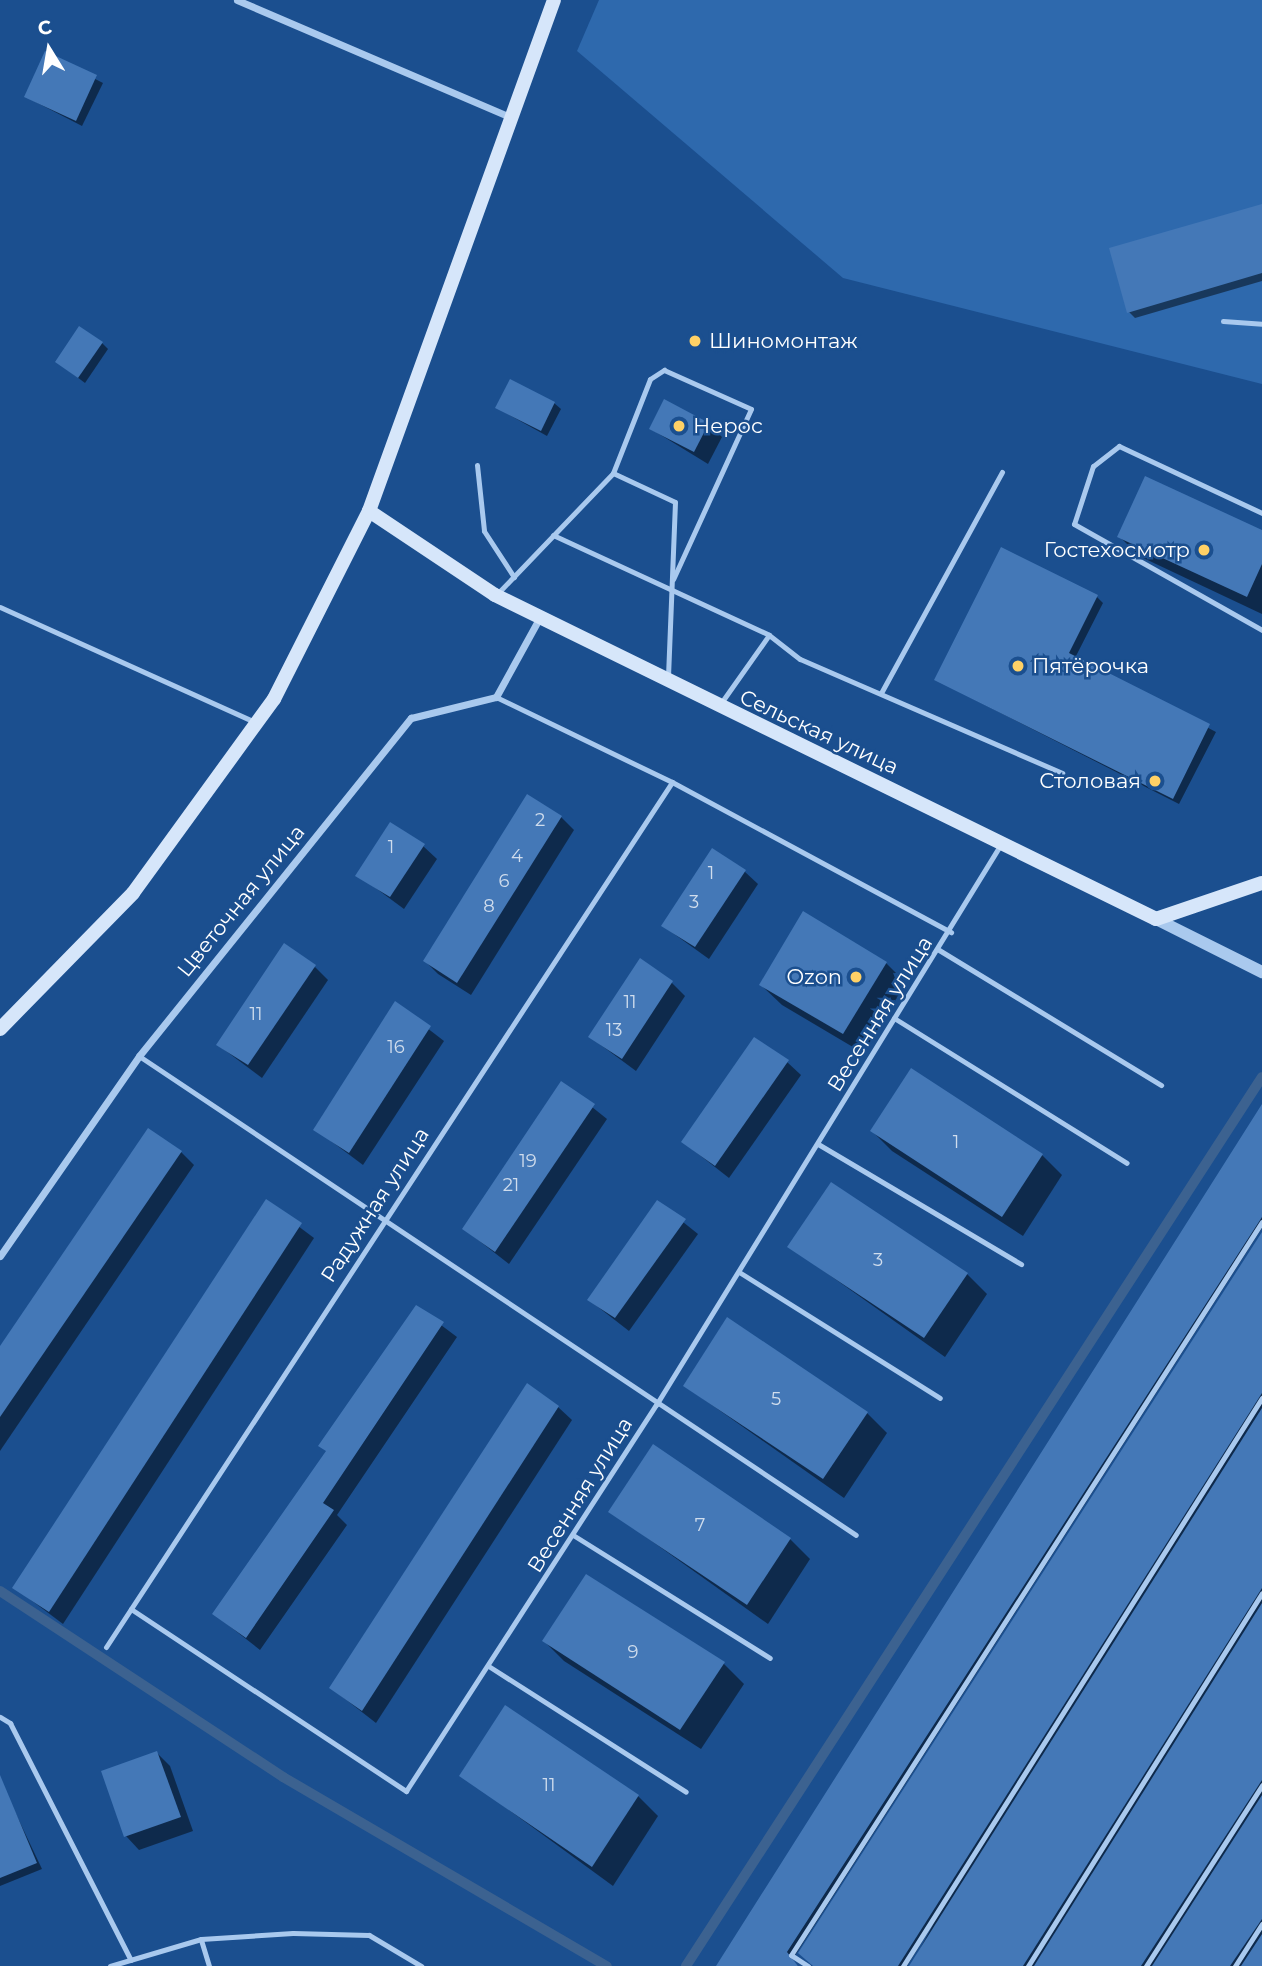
<!DOCTYPE html>
<html>
<head>
<meta charset="utf-8">
<style>
	body { margin:0 }
	#map { position:relative; width:1262px; height:1966px; overflow:hidden; background:#1b4f8f; font-family:Montserrat,sans-serif }
	div>[style] { position:absolute }
	.green>* { inset:0; background:#2e69ad }
	.shadow>* { inset:0; background:#0007 }
	.stream>* { height:10px; margin:-5px; padding:0 5px; transform-origin:5px; border-radius:5px; background:#3c6290 }
	.building>* { inset:0; background:#4478b7 }
	.service>* { height:5px; margin:-2.5px; padding:0 2.5px; transform-origin:2.5px; border-radius:2.5px; background:#a9c9ee }
	.minor>* { height:7px; margin:-3.5px; padding:0 3.5px; transform-origin:3.5px; border-radius:3.5px; background:#a9c9ee }
	.tertiary>* { height:12px; margin:-6px; padding:0 6px; transform-origin:6px; border-radius:6px; background:#a9c9ee }
	.secondary>* { height:14px; margin:-7px; padding:0 7px; transform-origin:7px; border-radius:7px; background:#d6e6fa }
	.dots>* { width:19px; height:19px; translate:-50% -50%; box-sizing:border-box; border:4px solid #1b4f8f; border-radius:50% }
	span { translate:-50% -50%; white-space:nowrap; text-align:center; line-height:1.15; -webkit-text-stroke:5px #1b4f8f; paint-order:stroke }
	.number-label { font-size:18px; color:#d0dded }
	.number-label span { -webkit-text-stroke-width:0 }
	.poi-label { font-size:21px; color:#fff }
	.left { translate:0 -50%; text-align:left }
	.right { translate:-100% -50%; text-align:right }
	.street-label { font-size:21px; color:#fff }
	.north { position:absolute; left:14px; top:14px; width:70px; height:70px; -webkit-text-stroke:5px #1b4f8f; paint-order:stroke; rotate:349deg; font-size:19px; font-weight:700; line-height:28px; text-align:center; color:#fff }
	.north::after { content:''; display:block; margin:auto; width:24px; height:32px; background:#fff; clip-path:polygon(50% 0,100% 100%,50% 72%,0 100%) }
</style>
</head>
<body>
<div id="map">
	<div class="green">
		<div style="clip-path:polygon(599px 0,1262px 0,1262px 384px,843px 278px,577px 51px)"></div>
	</div>
	<div class="shadow">
		<div style="clip-path:polygon(46px 54px,103px 83px,82px 126px,26px 97px)"></div>
		<div style="clip-path:polygon(1262px 205px,1262px 281px,1135px 318px,1129px 312px)"></div>
		<div style="clip-path:polygon(102px 343px,108px 349px,85px 383px,57px 362px)"></div>
		<div style="clip-path:polygon(554px 403px,561px 409px,547px 436px,497px 408px)"></div>
		<div style="clip-path:polygon(708px 424px,722px 437px,708px 464px,651px 429px)"></div>
		<div style="clip-path:polygon(1262px 532px,1262px 614px,1139px 556px,1119px 536px)"></div>
		<div style="clip-path:polygon(1097px 597px,1103px 603px,1075px 658px,1216px 732px,1179px 804px,936px 680px)"></div>
		<div style="clip-path:polygon(561px 817px,574px 830px,471px 995px,438px 974px,425px 961px)"></div>
		<div style="clip-path:polygon(423px 846px,437px 859px,404px 909px,358px 875px)"></div>
		<div style="clip-path:polygon(744px 871px,758px 884px,709px 959px,663px 926px)"></div>
		<div style="clip-path:polygon(886px 963px,906px 983px,863px 1053px,782px 1005px,761px 985px)"></div>
		<div style="clip-path:polygon(315px 967px,328px 980px,262px 1078px,218px 1045px)"></div>
		<div style="clip-path:polygon(671px 982px,685px 996px,636px 1071px,590px 1037px)"></div>
		<div style="clip-path:polygon(396px 1004px,444px 1041px,363px 1165px,315px 1129px)"></div>
		<div style="clip-path:polygon(787px 1062px,801px 1075px,729px 1178px,683px 1142px)"></div>
		<div style="clip-path:polygon(562px 1083px,607px 1119px,509px 1264px,464px 1229px)"></div>
		<div style="clip-path:polygon(1262px 1124px,1262px 1228px,792px 1960px,798px 1966px,718px 1966px)"></div>
		<div style="clip-path:polygon(872px 1131px,1042px 1155px,1062px 1175px,1023px 1236px,892px 1151px)"></div>
		<div style="clip-path:polygon(181px 1152px,194px 1165px,0 1451px,0 1353px)"></div>
		<div style="clip-path:polygon(266px 1202px,314px 1238px,63px 1624px,15px 1588px)"></div>
		<div style="clip-path:polygon(658px 1202px,698px 1234px,629px 1331px,589px 1300px)"></div>
		<div style="clip-path:polygon(1262px 1235px,1262px 1966px,911px 1966px,935px 1921px,907px 1966px,814px 1966px)"></div>
		<div style="clip-path:polygon(790px 1247px,967px 1274px,987px 1294px,945px 1357px)"></div>
		<div style="clip-path:polygon(417px 1307px,457px 1337px,337px 1515px,347px 1525px,260px 1650px,214px 1614px,327px 1452px)"></div>
		<div style="clip-path:polygon(685px 1386px,867px 1413px,887px 1433px,844px 1498px)"></div>
		<div style="clip-path:polygon(558px 1407px,572px 1420px,376px 1723px,331px 1688px)"></div>
		<div style="clip-path:polygon(611px 1512px,790px 1539px,810px 1559px,768px 1624px)"></div>
		<div style="clip-path:polygon(586px 1576px,724px 1664px,744px 1684px,701px 1749px,564px 1661px,544px 1641px)"></div>
		<div style="clip-path:polygon(157px 1753px,170px 1766px,193px 1831px,139px 1850px,126px 1836px,103px 1772px)"></div>
		<div style="clip-path:polygon(461px 1775px,638px 1796px,658px 1816px,613px 1886px)"></div>
		<div style="clip-path:polygon(15px 1812px,42px 1869px,0 1886px,0 1819px)"></div>
	</div>
	<div class="stream">
		<div style="left:0;top:1591px;width:339px;rotate:33.3deg"></div>
		<div style="left:283px;top:1777px;width:375px;rotate:30.3deg"></div>
		<div style="left:686px;top:1966px;width:1059px;rotate:-57.06deg"></div>
	</div>
	<div class="building">
		<div style="clip-path:polygon(45px 51px,97px 75px,76px 121px,24px 97px)"></div>
		<div style="clip-path:polygon(1262px 204px,1262px 273px,1127px 313px,1109px 248px)"></div>
		<div style="clip-path:polygon(79px 326px,103px 342px,78px 378px,55px 362px)"></div>
		<div style="clip-path:polygon(510px 379px,555px 402px,541px 431px,495px 408px)"></div>
		<div style="clip-path:polygon(664px 399px,709px 423px,694px 452px,649px 429px)"></div>
		<div style="clip-path:polygon(1145px 476px,1262px 530px,1262px 564px,1247px 597px,1117px 537px)"></div>
		<div style="clip-path:polygon(1001px 547px,1098px 595px,1069px 653px,1210px 724px,1173px 799px,934px 680px)"></div>
		<div style="clip-path:polygon(527px 794px,562px 816px,457px 983px,423px 961px)"></div>
		<div style="clip-path:polygon(390px 822px,425px 844px,390px 897px,355px 876px)"></div>
		<div style="clip-path:polygon(712px 848px,746px 870px,695px 947px,661px 926px)"></div>
		<div style="clip-path:polygon(803px 911px,887px 962px,843px 1034px,759px 985px)"></div>
		<div style="clip-path:polygon(284px 943px,316px 965px,248px 1065px,216px 1045px)"></div>
		<div style="clip-path:polygon(640px 958px,673px 981px,622px 1059px,588px 1037px)"></div>
		<div style="clip-path:polygon(395px 1001px,431px 1026px,349px 1153px,313px 1130px)"></div>
		<div style="clip-path:polygon(754px 1037px,789px 1060px,715px 1166px,681px 1142px)"></div>
		<div style="clip-path:polygon(911px 1068px,1043px 1154px,1002px 1217px,870px 1131px)"></div>
		<div style="clip-path:polygon(561px 1081px,595px 1104px,495px 1252px,462px 1229px)"></div>
		<div style="clip-path:polygon(1262px 1104px,1262px 1217px,787px 1952px,798px 1966px,716px 1966px)"></div>
		<div style="clip-path:polygon(148px 1128px,182px 1151px,0 1417px,0 1346px)"></div>
		<div style="clip-path:polygon(831px 1182px,968px 1273px,924px 1338px,787px 1247px)"></div>
		<div style="clip-path:polygon(266px 1199px,302px 1223px,49px 1612px,12px 1588px)"></div>
		<div style="clip-path:polygon(657px 1200px,686px 1219px,615px 1318px,587px 1300px)"></div>
		<div style="clip-path:polygon(1262px 1232px,1262px 1393px,898px 1966px,813px 1966px,798px 1953px)"></div>
		<div style="clip-path:polygon(416px 1305px,444px 1322px,323px 1503px,334px 1510px,246px 1638px,212px 1614px,326px 1451px,318px 1446px)"></div>
		<div style="clip-path:polygon(727px 1317px,868px 1412px,823px 1479px,683px 1386px)"></div>
		<div style="clip-path:polygon(527px 1383px,559px 1406px,362px 1711px,329px 1688px)"></div>
		<div style="clip-path:polygon(1262px 1408px,1262px 1588px,1023px 1966px,909px 1966px)"></div>
		<div style="clip-path:polygon(653px 1444px,791px 1538px,747px 1605px,608px 1512px)"></div>
		<div style="clip-path:polygon(586px 1574px,725px 1662px,680px 1730px,542px 1641px)"></div>
		<div style="clip-path:polygon(1262px 1603px,1262px 1780px,1141px 1966px,1034px 1966px)"></div>
		<div style="clip-path:polygon(505px 1705px,639px 1795px,592px 1867px,459px 1776px)"></div>
		<div style="clip-path:polygon(157px 1751px,181px 1817px,124px 1837px,101px 1771px)"></div>
		<div style="clip-path:polygon(0 1775px,37px 1863px,0 1878px)"></div>
		<div style="clip-path:polygon(1262px 1795px,1262px 1919px,1230px 1966px,1152px 1966px)"></div>
		<div style="clip-path:polygon(1262px 1934px,1262px 1966px,1241px 1966px)"></div>
	</div>
	<div class="service">
		<div style="left:1223px;top:321px;width:39px;rotate:4deg"></div>
		<div style="left:477px;top:465px;width:66px;rotate:83.9deg"></div>
		<div style="left:484px;top:531px;width:55px;rotate:56.9deg"></div>
		<div style="left:613px;top:473px;width:101px;rotate:-68.5deg"></div>
		<div style="left:650px;top:379px;width:17px;rotate:-33deg"></div>
		<div style="left:664px;top:370px;width:95px;rotate:24.1deg"></div>
		<div style="left:751px;top:409px;width:187px;rotate:114.6deg"></div>
		<div style="left:1262px;top:513px;width:158px;rotate:-154.9deg"></div>
		<div style="left:1119px;top:446px;width:33px;rotate:142deg"></div>
		<div style="left:1093px;top:466px;width:61px;rotate:108.1deg"></div>
		<div style="left:1074px;top:524px;width:216px;rotate:29.4deg"></div>
		<div style="left:553px;top:535px;width:238px;rotate:24.8deg"></div>
		<div style="left:498px;top:593px;width:166px;rotate:-46.2deg"></div>
		<div style="left:613px;top:473px;width:68px;rotate:25.1deg"></div>
		<div style="left:675px;top:502px;width:176px;rotate:92.3deg"></div>
		<div style="left:0;top:607px;width:280px;rotate:24.3deg"></div>
		<div style="left:881px;top:693px;width:252px;rotate:-61.3deg"></div>
		<div style="left:496px;top:697px;width:195px;rotate:25.8deg"></div>
		<div style="left:672px;top:782px;width:317px;rotate:28.3deg"></div>
		<div style="left:721px;top:703px;width:83px;rotate:-54.8deg"></div>
		<div style="left:769px;top:635px;width:39px;rotate:38deg"></div>
		<div style="left:800px;top:659px;width:286px;rotate:23.5deg"></div>
		<div style="left:939px;top:950px;width:260px;rotate:31.3deg"></div>
		<div style="left:894px;top:1018px;width:274px;rotate:31.9deg"></div>
		<div style="left:139px;top:1056px;width:862px;rotate:33.75deg"></div>
		<div style="left:818px;top:1144px;width:236px;rotate:30.6deg"></div>
		<div style="left:739px;top:1272px;width:237px;rotate:32.1deg"></div>
		<div style="left:573px;top:1535px;width:232px;rotate:32deg"></div>
		<div style="left:131px;top:1609px;width:330px;rotate:33.5deg"></div>
		<div style="left:406px;top:1791px;width:460px;rotate:-57.1deg"></div>
		<div style="left:656px;top:1405px;width:659px;rotate:-58.41deg"></div>
		<div style="left:106px;top:1647px;width:1034px;rotate:-56.8deg"></div>
		<div style="left:490px;top:1667px;width:232px;rotate:32.5deg"></div>
		<div style="left:0;top:1717px;width:12px;rotate:31deg"></div>
		<div style="left:10px;top:1723px;width:266px;rotate:63deg"></div>
		<div style="left:110px;top:1966px;width:95px;rotate:-16.5deg"></div>
		<div style="left:209px;top:1966px;width:28px;rotate:-107deg"></div>
		<div style="left:201px;top:1939px;width:92px;rotate:-3.7deg"></div>
		<div style="left:293px;top:1933px;width:76px;rotate:1.5deg"></div>
		<div style="left:369px;top:1935px;width:61px;rotate:30.8deg"></div>
		<div style="left:808px;top:1966px;width:20px;rotate:-147deg"></div>
		<div style="left:791px;top:1955px;width:871px;rotate:-57.28deg"></div>
		<div style="left:903px;top:1966px;width:672px;rotate:-57.71deg"></div>
		<div style="left:1028px;top:1966px;width:440px;rotate:-57.9deg"></div>
		<div style="left:1146px;top:1966px;width:215px;rotate:-57.3deg"></div>
		<div style="left:1235px;top:1966px;width:50px;rotate:-57.3deg"></div>
	</div>
	<div class="minor">
		<div style="left:237px;top:0;width:299px;rotate:23.2deg"></div>
		<div style="left:0;top:1256px;width:244px;rotate:-55.2deg"></div>
		<div style="left:139px;top:1056px;width:434px;rotate:-51.2deg"></div>
		<div style="left:411px;top:718px;width:88px;rotate:-13.9deg"></div>
		<div style="left:496px;top:697px;width:91px;rotate:-61.2deg"></div>
	</div>
	<div class="tertiary">
		<div style="left:1156px;top:919px;width:119px;rotate:26.6deg"></div>
	</div>
	<div class="secondary">
		<div style="left:369px;top:511px;width:151px;rotate:33.7deg"></div>
		<div style="left:495px;top:595px;width:736px;rotate:26.11deg"></div>
		<div style="left:1156px;top:919px;width:112px;rotate:-18.8deg"></div>
		<div style="left:0;top:1029px;width:190px;rotate:-45.6deg"></div>
		<div style="left:133px;top:893px;width:240px;rotate:-54deg"></div>
		<div style="left:274px;top:699px;width:211px;rotate:-63.2deg"></div>
		<div style="left:369px;top:511px;width:543px;rotate:-70.1deg"></div>
	</div>
	<div class="dots">
		<div style="left:695px;top:341px;background:#ffd166"></div>
		<div style="left:679px;top:426px;background:#ffd166"></div>
		<div style="left:1204px;top:550px;background:#ffd166"></div>
		<div style="left:1018px;top:666px;background:#ffd166"></div>
		<div style="left:1155px;top:781px;background:#ffd166"></div>
		<div style="left:856px;top:977px;background:#ffd166"></div>
	</div>
	<div class="number-label">
		<span style="left:540px;top:820px">2</span>
		<span style="left:391px;top:847px">1</span>
		<span style="left:517px;top:856px">4</span>
		<span style="left:711px;top:873px">1</span>
		<span style="left:504px;top:881px">6</span>
		<span style="left:694px;top:902px">3</span>
		<span style="left:489px;top:906px">8</span>
		<span style="left:630px;top:1002px">11</span>
		<span style="left:256px;top:1014px">11</span>
		<span style="left:614px;top:1030px">13</span>
		<span style="left:396px;top:1047px">16</span>
		<span style="left:956px;top:1142px">1</span>
		<span style="left:528px;top:1161px">19</span>
		<span style="left:511px;top:1185px">21</span>
		<span style="left:878px;top:1260px">3</span>
		<span style="left:776px;top:1399px">5</span>
		<span style="left:700px;top:1525px">7</span>
		<span style="left:633px;top:1652px">9</span>
		<span style="left:549px;top:1785px">11</span>
	</div>
	<div class="poi-label">
		<span class="left" style="left:709px;top:341px">Шиномонтаж</span>
		<span class="left" style="left:693px;top:426px">Нерос</span>
		<span class="right" style="left:1190px;top:550px">Гостехосмотр</span>
		<span class="left" style="left:1032px;top:666px">Пятёрочка</span>
		<span class="right" style="left:1141px;top:781px">Столовая</span>
		<span class="right" style="left:842px;top:977px">Ozon</span>
	</div>
	<div class="street-label">
		<span style="left:819px;top:732px;rotate:25deg">Сельская улица</span>
		<span style="left:241px;top:901px;rotate:-51deg">Цветочная улица</span>
		<span style="left:880px;top:1014px;rotate:-58deg">Весенняя улица</span>
		<span style="left:375px;top:1205px;rotate:-57deg">Радужная улица</span>
		<span style="left:580px;top:1495px;rotate:-58deg">Весенняя улица</span>
	</div>
	<div class="north">С</div>
</div>
</body>
</html>
